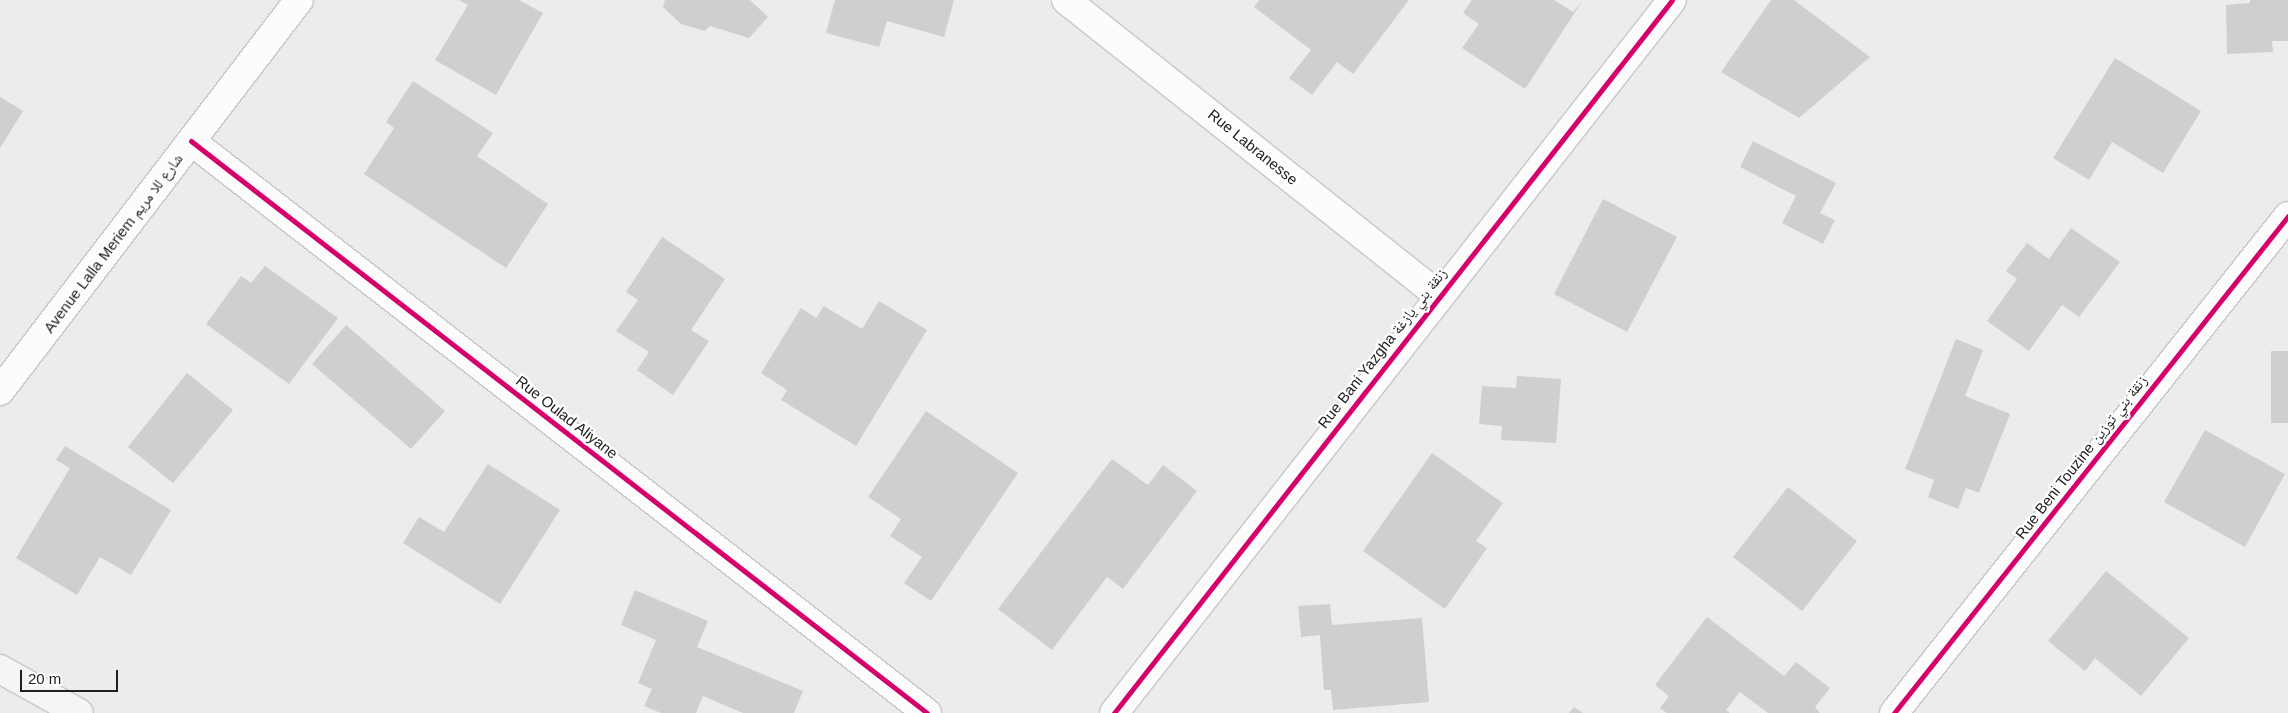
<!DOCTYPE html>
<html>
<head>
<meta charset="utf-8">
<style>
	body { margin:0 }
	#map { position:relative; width:2288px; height:713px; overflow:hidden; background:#ececed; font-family:Helvetica,"Noto Naskh Arabic",sans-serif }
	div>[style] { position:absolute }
	.building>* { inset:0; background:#cfcfd0 }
	.roads { filter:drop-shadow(1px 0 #c8c8c9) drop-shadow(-1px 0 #c8c8c9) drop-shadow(0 1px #c8c8c9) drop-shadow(0 -1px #c8c8c9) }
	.minor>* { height:28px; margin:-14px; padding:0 14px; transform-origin:14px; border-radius:14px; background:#fcfcfc }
	.tertiary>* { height:28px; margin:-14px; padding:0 14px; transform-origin:14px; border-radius:14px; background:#fcfcfc }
	.secondary>* { height:28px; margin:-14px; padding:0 14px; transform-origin:14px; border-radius:14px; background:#f7f4f5 }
	.cycleway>* { height:5px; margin:-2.5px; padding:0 2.5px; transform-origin:2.5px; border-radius:2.5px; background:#d6006c }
	span { translate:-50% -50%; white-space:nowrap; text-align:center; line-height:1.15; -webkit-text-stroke:4.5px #fff; paint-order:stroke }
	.street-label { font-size:15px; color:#202021 }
	.scale { position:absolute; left:20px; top:670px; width:98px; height:22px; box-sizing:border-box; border:2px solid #202021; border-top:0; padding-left:6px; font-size:15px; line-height:18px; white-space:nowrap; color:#202021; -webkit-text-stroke:4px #fff; paint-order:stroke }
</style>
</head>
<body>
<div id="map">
	<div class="building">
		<div style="clip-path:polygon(459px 0,519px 0,543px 13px,496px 95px,435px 60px,468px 5px)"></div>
		<div style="clip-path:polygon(665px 0,750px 0,768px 17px,749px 38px,710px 26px,705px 31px,681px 24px,663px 7px)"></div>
		<div style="clip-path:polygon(835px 0,954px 0,944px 37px,887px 21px,879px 47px,826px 33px)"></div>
		<div style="clip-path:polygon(1259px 0,1409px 0,1353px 74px,1337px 62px,1312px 95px,1289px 78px,1311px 50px,1254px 7px)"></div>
		<div style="clip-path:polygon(1472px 0,1554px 0,1573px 12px,1583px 0,1525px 89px,1462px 48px,1479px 24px,1463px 13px)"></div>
		<div style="clip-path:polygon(1771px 0,1794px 0,1870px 57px,1799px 118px,1721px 72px)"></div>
		<div style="clip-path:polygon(2250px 0,2288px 0,2288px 41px,2272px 41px,2273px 52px,2227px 54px,2226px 5px,2250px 3px)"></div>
		<div style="clip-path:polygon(2115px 58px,2201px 111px,2163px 173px,2112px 142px,2089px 180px,2053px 158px)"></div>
		<div style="clip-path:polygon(413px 81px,493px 133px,477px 156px,548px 204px,506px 268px,364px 174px,394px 128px,386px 122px)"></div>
		<div style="clip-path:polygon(0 97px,23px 111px,0 148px)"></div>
		<div style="clip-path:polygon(1753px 141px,1836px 183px,1820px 213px,1835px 220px,1823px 244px,1782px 223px,1796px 196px,1740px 167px)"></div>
		<div style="clip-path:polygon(1603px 199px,1677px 237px,1627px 332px,1554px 294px)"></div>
		<div style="clip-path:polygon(2071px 228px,2120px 262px,2079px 317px,2062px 305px,2029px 351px,1987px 321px,2017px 279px,2006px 271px,2027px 243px,2049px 259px)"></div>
		<div style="clip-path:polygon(662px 237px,725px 279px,691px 330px,709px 341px,673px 395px,637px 370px,649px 352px,616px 331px,638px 300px,626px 292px)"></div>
		<div style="clip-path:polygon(265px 266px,338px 318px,289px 384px,206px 324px,241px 276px,251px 283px)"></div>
		<div style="clip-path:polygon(879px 301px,927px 330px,856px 446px,781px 400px,787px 390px,761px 373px,801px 308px,816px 318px,824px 306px,862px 329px)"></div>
		<div style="clip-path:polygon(346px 325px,445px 411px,411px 449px,312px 364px)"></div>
		<div style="clip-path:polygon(1956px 339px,1983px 350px,1965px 396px,2010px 414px,1979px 493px,1966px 488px,1958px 509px,1928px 497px,1934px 480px,1905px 469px)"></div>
		<div style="clip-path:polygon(2271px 351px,2288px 351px,2288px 423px,2271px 423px)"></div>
		<div style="clip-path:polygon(187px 373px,233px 410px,173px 483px,128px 447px)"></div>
		<div style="clip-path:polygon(1517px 376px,1561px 379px,1556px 443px,1501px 440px,1502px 426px,1479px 424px,1482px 386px,1516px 388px)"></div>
		<div style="clip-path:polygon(926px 411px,1018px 473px,931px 601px,904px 583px,922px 557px,890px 536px,901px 519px,868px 497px)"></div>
		<div style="clip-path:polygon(2205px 430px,2285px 474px,2245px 547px,2164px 502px)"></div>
		<div style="clip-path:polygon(65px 446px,171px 510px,131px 575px,100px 557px,77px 595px,16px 558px,70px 468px,56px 460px)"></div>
		<div style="clip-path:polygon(1432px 453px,1503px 503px,1476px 541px,1487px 548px,1445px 609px,1363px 551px)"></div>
		<div style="clip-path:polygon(1112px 459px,1148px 485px,1163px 465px,1197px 491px,1123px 589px,1107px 577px,1052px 650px,998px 609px)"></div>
		<div style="clip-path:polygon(488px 464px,560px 510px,500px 604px,403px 543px,419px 517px,444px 532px)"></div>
		<div style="clip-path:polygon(1788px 487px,1857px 541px,1802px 611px,1733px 557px)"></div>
		<div style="clip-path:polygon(2106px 571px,2189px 638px,2141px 696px,2095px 658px,2085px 671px,2048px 641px)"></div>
		<div style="clip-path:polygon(635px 590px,708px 621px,697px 647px,803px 691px,794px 713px,743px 713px,703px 696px,696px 713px,661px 713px,644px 706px,652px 689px,638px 683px,656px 640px,621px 625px)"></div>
		<div style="clip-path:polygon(1330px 604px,1332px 625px,1422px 618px,1429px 702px,1333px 710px,1331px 690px,1324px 690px,1320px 635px,1301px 637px,1298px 606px)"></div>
		<div style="clip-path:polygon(1707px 617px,1784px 676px,1796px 662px,1830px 688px,1815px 707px,1820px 713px,1768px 713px,1740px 692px,1726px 710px,1730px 713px,1667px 713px,1660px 708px,1669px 696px,1655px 685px)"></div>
		<div style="clip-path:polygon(1574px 707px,1583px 713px,1569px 713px)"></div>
	</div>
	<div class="roads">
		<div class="minor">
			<div style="left:1066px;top:0;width:476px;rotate:38.4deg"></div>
			<div style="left:191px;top:141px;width:932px;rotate:37.85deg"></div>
			<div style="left:1114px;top:713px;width:905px;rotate:-51.95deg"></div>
			<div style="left:1894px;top:713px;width:634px;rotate:-51.59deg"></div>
		</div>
		<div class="tertiary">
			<div style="left:0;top:391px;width:492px;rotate:-52.6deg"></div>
		</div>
		<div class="secondary">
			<div style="left:0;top:669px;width:90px;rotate:29.1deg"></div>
		</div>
	</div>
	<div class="cycleway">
		<div style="left:191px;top:141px;width:932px;rotate:37.85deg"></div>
		<div style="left:1114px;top:713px;width:905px;rotate:-51.95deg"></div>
		<div style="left:1894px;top:713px;width:634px;rotate:-51.59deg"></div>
	</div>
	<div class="street-label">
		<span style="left:1253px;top:147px;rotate:39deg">Rue Labranesse</span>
		<span style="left:113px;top:243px;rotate:-53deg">Avenue Lalla Meriem شارع للا مريم</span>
		<span style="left:1382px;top:348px;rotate:-52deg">Rue Bani Yazgha زنقة بني يازغة</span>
		<span style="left:567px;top:417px;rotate:38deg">Rue Oulad Aliyane</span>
		<span style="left:2081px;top:457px;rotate:-52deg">Rue Beni Touzine زنقة بني توزين</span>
	</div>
	<div class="scale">20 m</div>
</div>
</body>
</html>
